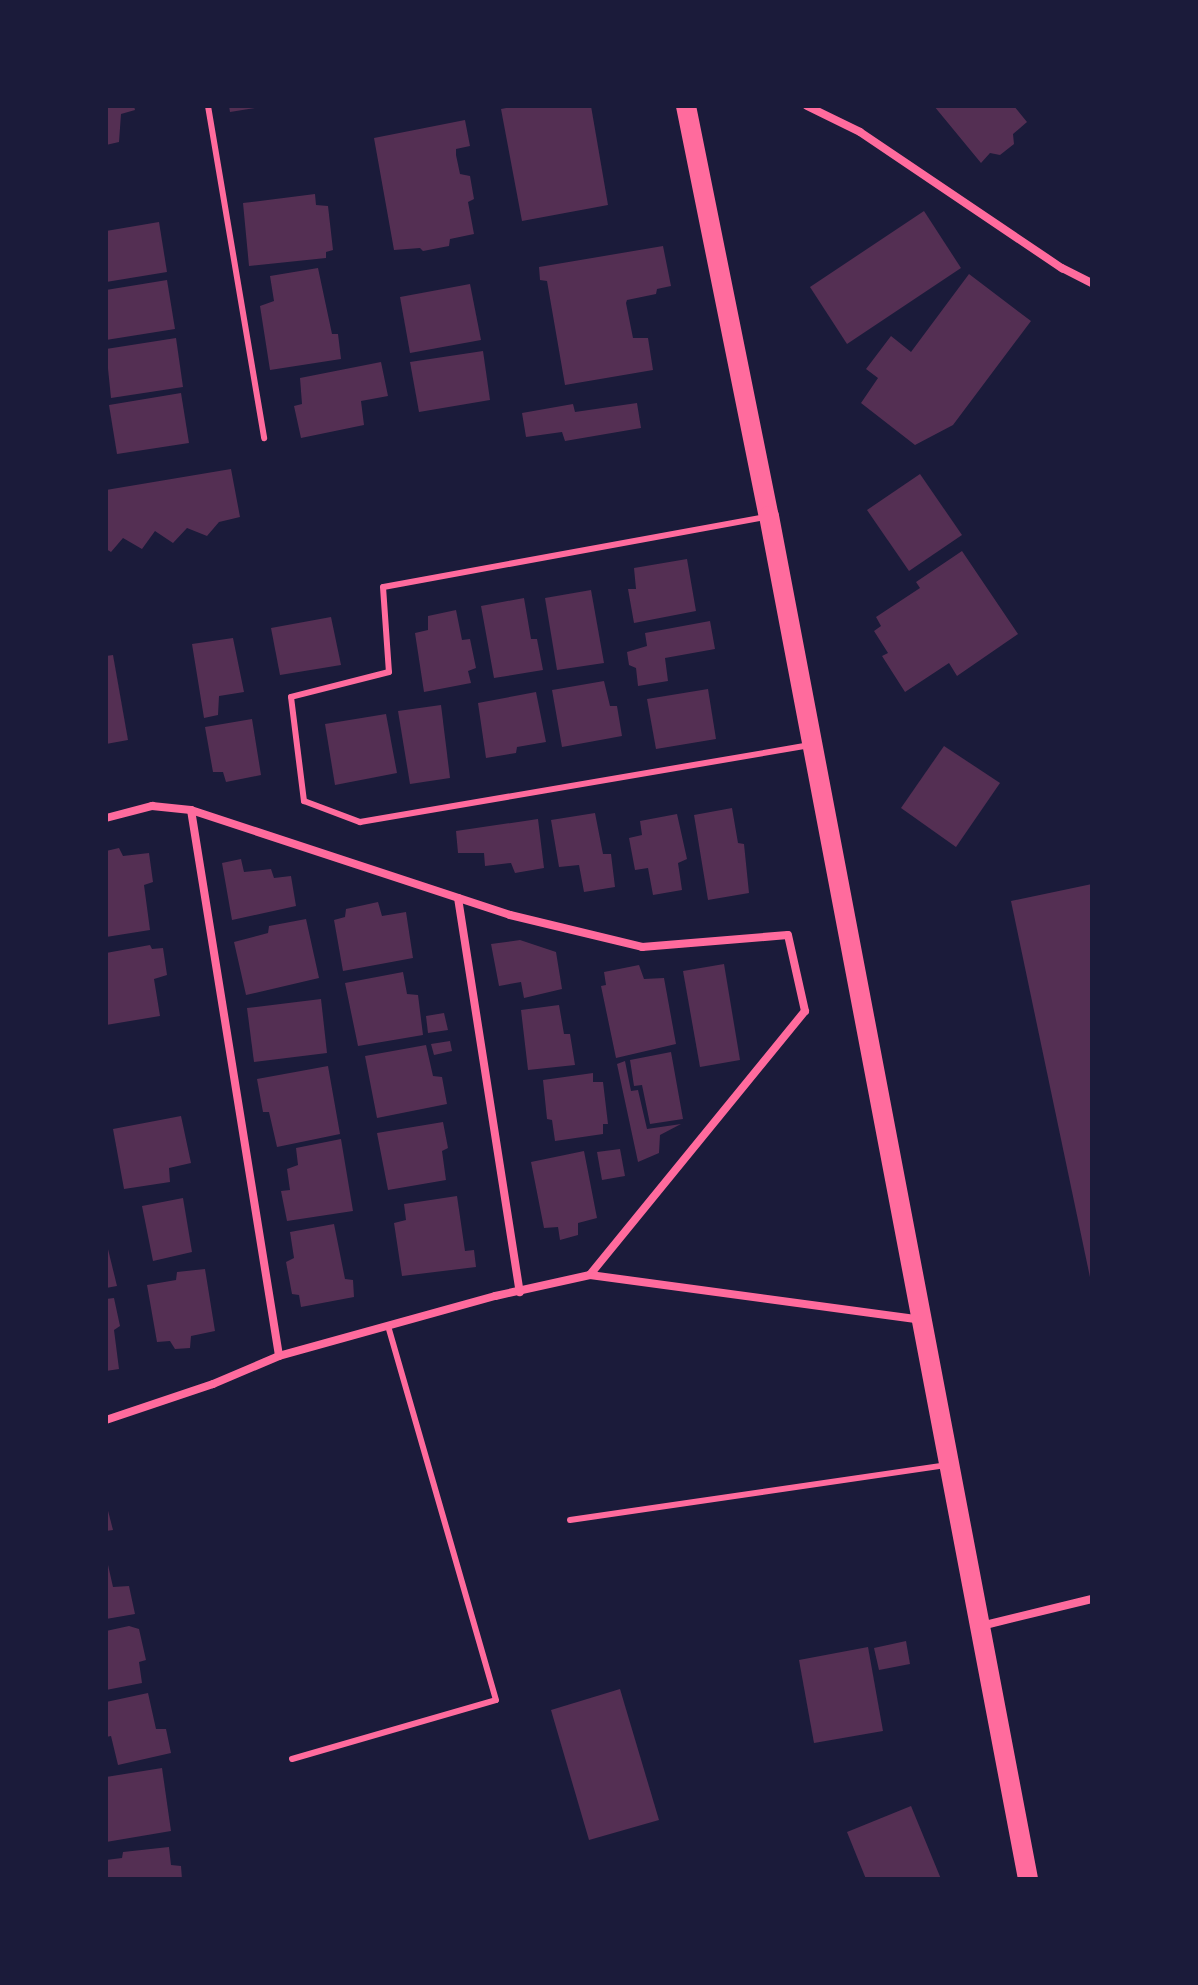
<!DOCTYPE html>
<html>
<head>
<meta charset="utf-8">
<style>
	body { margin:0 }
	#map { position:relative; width:1198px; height:1985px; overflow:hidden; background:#1b1b3a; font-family:Helvetica,sans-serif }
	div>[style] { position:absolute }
	.building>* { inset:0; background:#542f53 }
	.service>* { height:6px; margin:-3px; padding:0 3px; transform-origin:3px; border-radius:3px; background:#ff6b9d }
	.minor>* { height:8px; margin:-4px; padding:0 4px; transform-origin:4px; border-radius:4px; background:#ff6b9d }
	.primary>* { height:20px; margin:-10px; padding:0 10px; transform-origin:10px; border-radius:10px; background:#ff6b9d }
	span { translate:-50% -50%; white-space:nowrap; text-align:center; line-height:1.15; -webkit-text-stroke:6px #1b1b3a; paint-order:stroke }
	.frame { position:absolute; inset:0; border:108px solid #1b1b3a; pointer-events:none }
</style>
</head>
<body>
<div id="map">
	<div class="building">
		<div style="clip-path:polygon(106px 106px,134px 106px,135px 110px,121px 114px,119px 142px,106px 145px)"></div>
		<div style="clip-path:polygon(229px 106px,254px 106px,255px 108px,230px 112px)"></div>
		<div style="clip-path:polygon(516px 106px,591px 106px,608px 205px,522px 221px,501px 109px)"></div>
		<div style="clip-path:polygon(934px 106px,1014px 106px,1027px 122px,1013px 134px,1014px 144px,1000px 155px,990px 153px,981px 163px)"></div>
		<div style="clip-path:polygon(465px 120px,470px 146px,456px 149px,456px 155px,460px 174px,470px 176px,474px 199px,468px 202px,474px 234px,450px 239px,449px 246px,423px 251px,420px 248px,394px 250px,374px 138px)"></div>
		<div style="clip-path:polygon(315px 194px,316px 205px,328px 206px,333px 250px,326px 252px,326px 258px,249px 266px,243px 203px)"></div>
		<div style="clip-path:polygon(924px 211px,961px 268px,847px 344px,810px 287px)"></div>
		<div style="clip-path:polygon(159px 222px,167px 272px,106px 282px,106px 231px)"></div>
		<div style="clip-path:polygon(663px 246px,671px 286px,657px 289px,656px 294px,627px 300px,626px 303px,633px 338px,648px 338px,653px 370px,565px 385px,547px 281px,540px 280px,539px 267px)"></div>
		<div style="clip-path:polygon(318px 268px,332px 334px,338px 334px,341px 359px,270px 370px,260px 306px,274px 301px,270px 276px)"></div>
		<div style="clip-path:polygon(969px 274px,1031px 321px,953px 425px,915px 445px,861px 403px,878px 378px,866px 369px,891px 336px,911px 352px)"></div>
		<div style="clip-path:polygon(167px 280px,175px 329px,106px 340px,106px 290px)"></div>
		<div style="clip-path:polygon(470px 284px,481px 340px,410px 353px,400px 297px)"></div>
		<div style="clip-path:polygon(176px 338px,183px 387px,111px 398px,106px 349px)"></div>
		<div style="clip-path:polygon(483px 351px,490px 400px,419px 412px,410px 362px)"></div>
		<div style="clip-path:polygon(381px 362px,388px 396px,361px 401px,364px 425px,301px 438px,294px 406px,302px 404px,300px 378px)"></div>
		<div style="clip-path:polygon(181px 393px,189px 443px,117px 454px,109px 405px)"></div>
		<div style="clip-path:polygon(637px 403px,641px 428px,565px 441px,562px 432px,526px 437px,522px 413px,573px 404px,575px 412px)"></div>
		<div style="clip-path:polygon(231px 469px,240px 517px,219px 522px,207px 536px,187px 528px,173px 543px,155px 531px,142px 549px,123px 538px,111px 552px,106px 549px,106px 490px)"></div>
		<div style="clip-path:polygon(920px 474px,962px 535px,909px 571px,867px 510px)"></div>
		<div style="clip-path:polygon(962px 551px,1018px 634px,957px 676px,949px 663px,905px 692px,882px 656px,888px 653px,874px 631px,881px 626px,876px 617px,920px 588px,916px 582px)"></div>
		<div style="clip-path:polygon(687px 559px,696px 611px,634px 623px,628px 589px,636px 589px,634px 568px)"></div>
		<div style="clip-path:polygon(591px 590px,604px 663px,557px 670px,545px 598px)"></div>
		<div style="clip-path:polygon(524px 598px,531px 639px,537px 639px,543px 670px,494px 678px,481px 606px)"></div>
		<div style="clip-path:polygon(456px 610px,462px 640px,470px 639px,476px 668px,468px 671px,471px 683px,424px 692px,415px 633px,428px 630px,428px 616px)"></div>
		<div style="clip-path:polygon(331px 617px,341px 665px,280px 675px,271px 628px)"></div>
		<div style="clip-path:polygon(710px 621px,715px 649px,665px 658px,668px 681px,638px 686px,636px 668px,629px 665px,627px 652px,647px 646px,645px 633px)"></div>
		<div style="clip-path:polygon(233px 638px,244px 692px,219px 696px,218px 715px,204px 718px,192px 644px)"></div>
		<div style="clip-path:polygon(113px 655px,128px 740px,106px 744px,106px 656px)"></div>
		<div style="clip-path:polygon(604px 681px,610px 706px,617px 706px,622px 736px,562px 747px,552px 690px)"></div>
		<div style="clip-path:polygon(708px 689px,716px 739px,656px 749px,647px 699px)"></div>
		<div style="clip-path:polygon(536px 692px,546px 742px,517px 747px,516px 753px,486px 758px,478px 703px)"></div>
		<div style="clip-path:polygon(441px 705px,450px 778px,410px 784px,398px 711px)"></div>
		<div style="clip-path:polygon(386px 714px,397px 773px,335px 785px,325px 724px)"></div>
		<div style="clip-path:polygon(252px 719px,261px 775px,226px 782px,223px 772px,213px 772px,205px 727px)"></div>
		<div style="clip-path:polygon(944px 746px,1000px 783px,956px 847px,901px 808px)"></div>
		<div style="clip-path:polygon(732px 808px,738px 843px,744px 844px,749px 893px,708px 900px,694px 815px)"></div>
		<div style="clip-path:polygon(595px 813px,603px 854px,611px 854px,615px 887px,584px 892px,579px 865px,559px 867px,551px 820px)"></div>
		<div style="clip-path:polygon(677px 814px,687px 859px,678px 863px,682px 890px,653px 895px,648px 868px,635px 870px,629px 838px,642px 835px,640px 821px)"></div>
		<div style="clip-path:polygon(538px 819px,544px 868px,515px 873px,511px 863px,485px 866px,484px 853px,458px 853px,456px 831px)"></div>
		<div style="clip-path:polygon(119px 848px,123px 856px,149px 853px,153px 882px,144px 885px,150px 930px,106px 937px,106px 851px)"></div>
		<div style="clip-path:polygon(241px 859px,244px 872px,271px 869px,274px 878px,291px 876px,296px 906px,232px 920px,222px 863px)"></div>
		<div style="clip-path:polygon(1092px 884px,1092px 1281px,1091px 1282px,1011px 901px)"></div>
		<div style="clip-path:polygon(378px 902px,382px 916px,406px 912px,413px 958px,343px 971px,334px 920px,345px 917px,346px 909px)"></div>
		<div style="clip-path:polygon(306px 919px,319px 978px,246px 995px,234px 942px,268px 933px,269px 926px)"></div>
		<div style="clip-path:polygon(520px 940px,556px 952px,562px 989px,524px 998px,521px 982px,499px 986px,491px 944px)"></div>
		<div style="clip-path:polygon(150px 945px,152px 949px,163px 948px,167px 975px,154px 979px,160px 1016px,106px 1025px,106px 953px)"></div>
		<div style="clip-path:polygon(724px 964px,740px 1060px,700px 1067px,683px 971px)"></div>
		<div style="clip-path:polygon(639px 965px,644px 979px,664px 978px,676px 1044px,616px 1058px,601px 986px,606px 985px,604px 972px)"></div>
		<div style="clip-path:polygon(403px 972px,407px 994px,418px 995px,423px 1035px,358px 1046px,345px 983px)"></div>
		<div style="clip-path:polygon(321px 999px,327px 1053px,254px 1062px,247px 1008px)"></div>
		<div style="clip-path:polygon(559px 1005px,564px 1034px,570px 1034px,575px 1065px,528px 1070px,521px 1010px)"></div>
		<div style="clip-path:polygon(444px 1013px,448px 1030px,428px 1033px,426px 1016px)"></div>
		<div style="clip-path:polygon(450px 1041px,452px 1051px,434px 1055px,431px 1044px)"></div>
		<div style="clip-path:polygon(426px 1045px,433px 1076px,442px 1077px,447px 1104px,377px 1118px,365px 1056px)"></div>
		<div style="clip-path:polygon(671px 1052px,683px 1119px,650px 1124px,642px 1085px,634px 1086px,630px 1060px)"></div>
		<div style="clip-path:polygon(625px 1061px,631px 1091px,638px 1090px,647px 1129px,681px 1124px,660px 1135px,659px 1153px,638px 1162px,617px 1064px)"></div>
		<div style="clip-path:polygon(328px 1066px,340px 1134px,277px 1147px,269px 1112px,263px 1112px,257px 1079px)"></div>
		<div style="clip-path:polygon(593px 1073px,593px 1082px,603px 1082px,608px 1124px,603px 1124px,603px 1134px,555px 1141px,552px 1120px,547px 1119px,543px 1080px)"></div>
		<div style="clip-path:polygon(181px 1116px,191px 1163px,169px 1168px,170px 1182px,124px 1189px,113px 1129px)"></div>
		<div style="clip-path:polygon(443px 1122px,448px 1148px,442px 1151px,446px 1180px,388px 1190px,377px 1133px)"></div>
		<div style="clip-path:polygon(341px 1139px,353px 1211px,287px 1221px,281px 1191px,290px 1190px,287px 1169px,298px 1165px,296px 1148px)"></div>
		<div style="clip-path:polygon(620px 1149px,625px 1176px,602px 1180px,597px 1152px)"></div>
		<div style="clip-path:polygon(584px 1151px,597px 1218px,578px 1223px,578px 1235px,560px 1240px,558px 1227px,544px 1228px,531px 1162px)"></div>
		<div style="clip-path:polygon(457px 1196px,465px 1251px,474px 1250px,476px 1267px,402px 1276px,394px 1223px,406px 1220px,404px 1204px)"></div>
		<div style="clip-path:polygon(183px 1198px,192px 1252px,153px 1261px,142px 1206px)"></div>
		<div style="clip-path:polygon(334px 1224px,345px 1279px,353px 1280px,354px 1297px,301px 1307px,299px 1295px,292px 1294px,286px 1262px,294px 1258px,290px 1232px)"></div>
		<div style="clip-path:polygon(106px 1241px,117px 1286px,106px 1288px)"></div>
		<div style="clip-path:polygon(205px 1269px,215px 1331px,191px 1336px,190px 1348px,175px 1349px,170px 1341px,157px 1342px,147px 1285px,176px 1280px,177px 1272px)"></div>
		<div style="clip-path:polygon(114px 1298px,120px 1326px,114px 1330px,119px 1369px,106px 1371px,106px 1299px)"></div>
		<div style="clip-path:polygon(106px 1503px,113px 1530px,106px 1531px)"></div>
		<div style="clip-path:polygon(106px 1556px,113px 1587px,129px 1586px,135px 1614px,106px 1619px)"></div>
		<div style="clip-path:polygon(129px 1626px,139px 1629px,146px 1660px,139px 1662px,142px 1683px,106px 1690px,106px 1631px)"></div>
		<div style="clip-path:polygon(906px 1641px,910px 1664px,879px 1670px,874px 1648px)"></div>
		<div style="clip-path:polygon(868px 1647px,883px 1731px,814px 1743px,799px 1660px)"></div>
		<div style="clip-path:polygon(620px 1689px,659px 1820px,589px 1840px,551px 1710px)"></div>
		<div style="clip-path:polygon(148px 1693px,156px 1729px,166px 1729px,171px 1753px,118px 1765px,111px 1736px,106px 1737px,106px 1702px)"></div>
		<div style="clip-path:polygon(162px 1768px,171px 1831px,106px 1842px,106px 1777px)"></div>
		<div style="clip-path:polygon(911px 1806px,941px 1879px,866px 1879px,847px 1832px)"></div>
		<div style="clip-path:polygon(169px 1847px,171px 1865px,181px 1866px,182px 1879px,106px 1879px,106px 1860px,122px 1858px,123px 1852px)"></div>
	</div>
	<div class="service">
		<div style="left:208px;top:106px;width:337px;rotate:80.4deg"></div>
		<div style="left:765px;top:517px;width:388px;rotate:169.6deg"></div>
		<div style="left:383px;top:587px;width:85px;rotate:86deg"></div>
		<div style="left:389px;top:672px;width:101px;rotate:165.7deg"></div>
		<div style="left:291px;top:697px;width:105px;rotate:82.9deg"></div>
		<div style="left:304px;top:801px;width:60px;rotate:20.6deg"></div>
		<div style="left:360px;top:822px;width:458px;rotate:-9.7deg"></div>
		<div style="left:570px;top:1520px;width:380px;rotate:-8.3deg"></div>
		<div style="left:292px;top:1759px;width:212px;rotate:-16.1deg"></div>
		<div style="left:496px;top:1700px;width:388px;rotate:-106.1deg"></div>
	</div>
	<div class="minor">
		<div style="left:807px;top:106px;width:59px;rotate:26.1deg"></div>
		<div style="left:860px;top:132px;width:244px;rotate:34deg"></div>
		<div style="left:1062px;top:268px;width:34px;rotate:27deg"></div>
		<div style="left:191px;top:810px;width:553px;rotate:80.84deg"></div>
		<div style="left:106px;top:818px;width:48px;rotate:-14.6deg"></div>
		<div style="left:152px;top:806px;width:39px;rotate:6deg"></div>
		<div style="left:191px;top:810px;width:336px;rotate:18.2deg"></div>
		<div style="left:510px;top:915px;width:136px;rotate:13.6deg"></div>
		<div style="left:642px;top:947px;width:146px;rotate:-4.7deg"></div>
		<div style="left:788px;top:935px;width:78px;rotate:77.4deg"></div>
		<div style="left:805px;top:1011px;width:340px;rotate:129.2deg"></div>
		<div style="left:590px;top:1275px;width:97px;rotate:167.5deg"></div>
		<div style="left:495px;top:1296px;width:224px;rotate:164.5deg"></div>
		<div style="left:279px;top:1356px;width:72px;rotate:157deg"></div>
		<div style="left:213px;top:1384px;width:113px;rotate:161.4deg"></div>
		<div style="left:458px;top:898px;width:399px;rotate:81.1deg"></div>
		<div style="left:590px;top:1275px;width:334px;rotate:7.7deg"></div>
		<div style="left:981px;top:1626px;width:114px;rotate:-13.7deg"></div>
	</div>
	<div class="primary">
		<div style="left:686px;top:106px;width:418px;rotate:78.6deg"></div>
		<div style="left:769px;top:516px;width:1387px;rotate:79.24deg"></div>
	</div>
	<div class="frame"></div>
</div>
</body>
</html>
